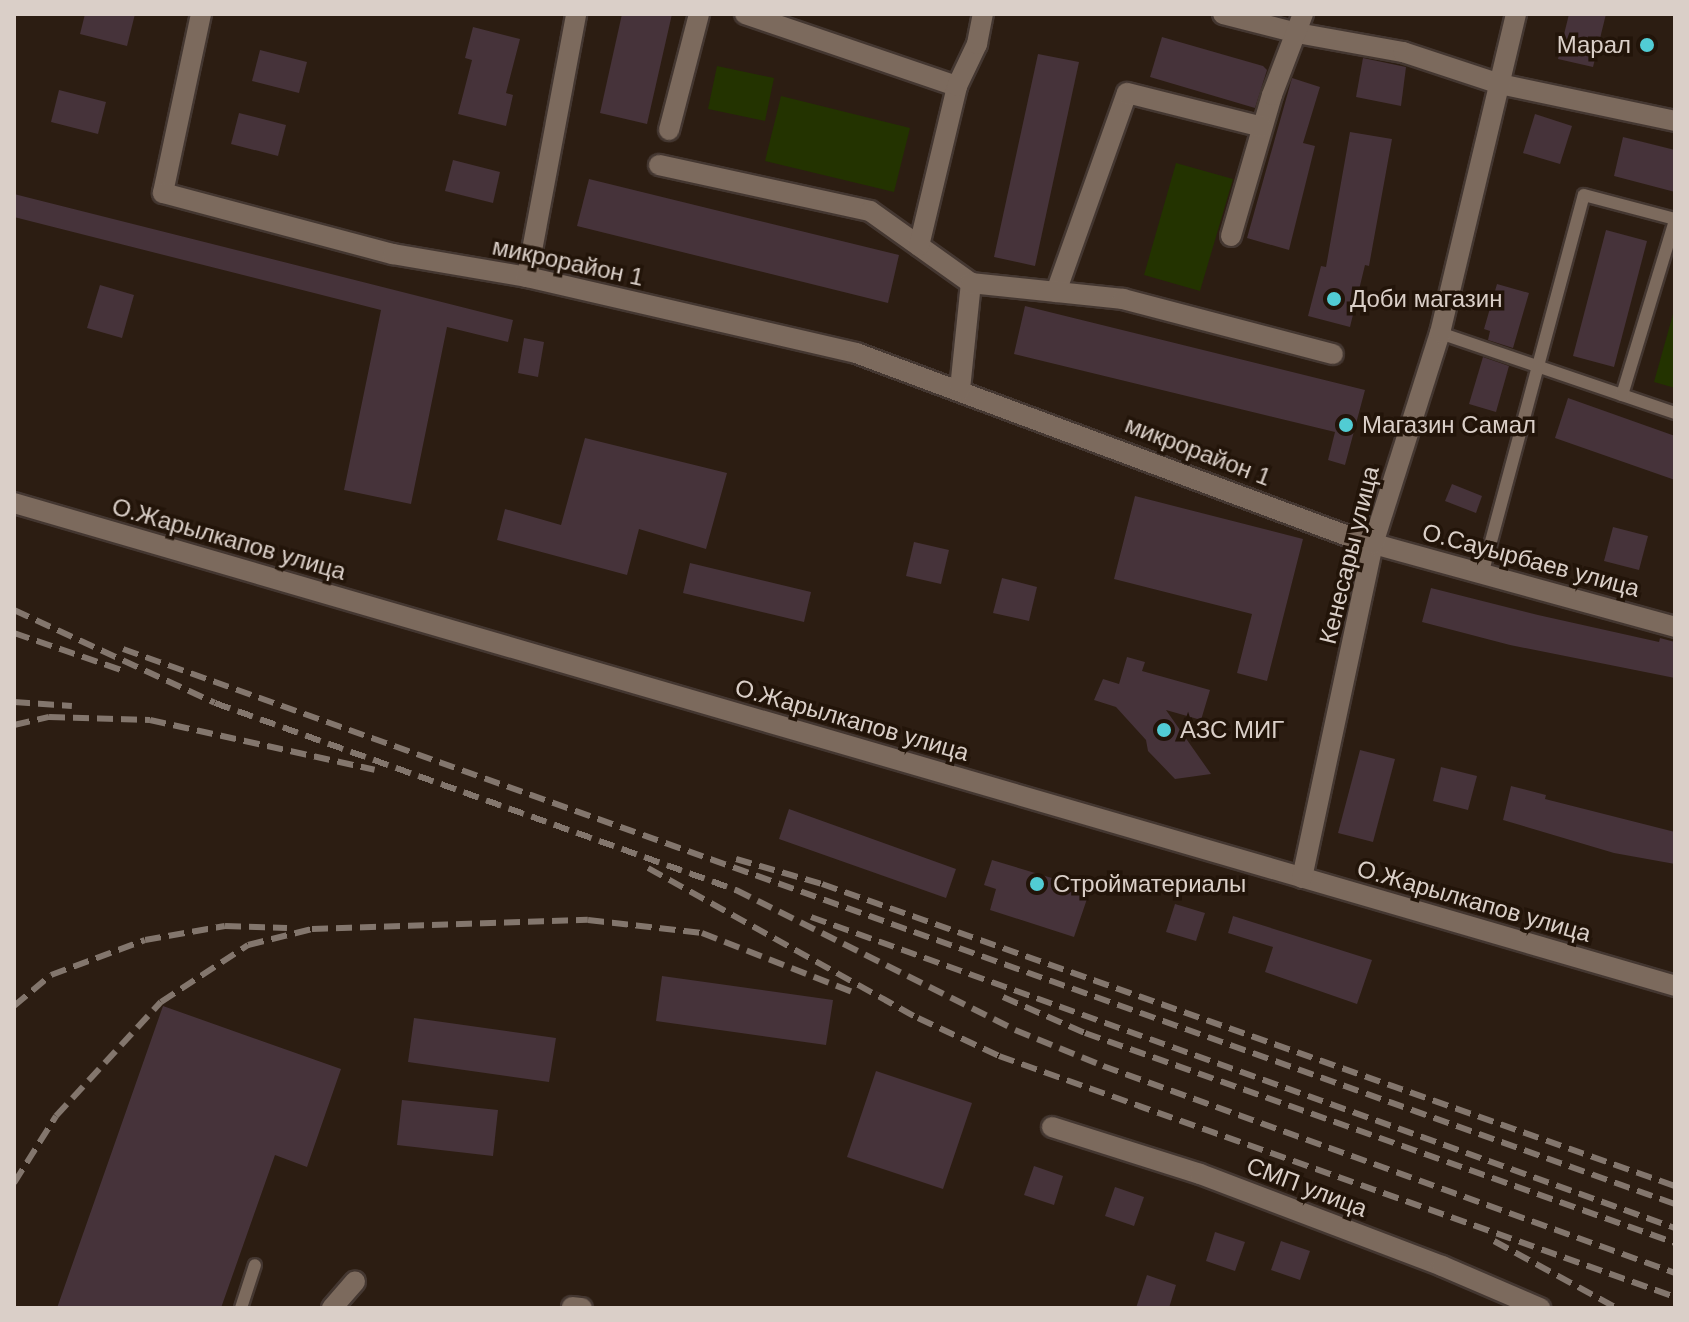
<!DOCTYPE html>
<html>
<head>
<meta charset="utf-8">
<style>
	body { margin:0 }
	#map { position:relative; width:1689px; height:1322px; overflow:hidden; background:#2c1d12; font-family:Arial,sans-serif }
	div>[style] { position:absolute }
	.green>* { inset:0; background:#233300 }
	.building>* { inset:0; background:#46333a }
	.roads { filter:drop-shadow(2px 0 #443731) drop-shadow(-2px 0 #443731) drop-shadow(0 2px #443731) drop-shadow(0 -2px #443731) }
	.service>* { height:12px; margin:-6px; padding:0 6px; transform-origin:6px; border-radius:6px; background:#7c6a5d }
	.minor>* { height:20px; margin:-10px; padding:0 10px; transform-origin:10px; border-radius:10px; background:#7c6a5d }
	.rail>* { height:6px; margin-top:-3px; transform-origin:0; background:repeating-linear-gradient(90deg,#83766d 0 16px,transparent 0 24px) }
	.dots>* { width:22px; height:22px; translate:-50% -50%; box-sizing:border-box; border:4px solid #221409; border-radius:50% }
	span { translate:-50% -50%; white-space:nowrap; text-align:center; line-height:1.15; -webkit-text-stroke:7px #221409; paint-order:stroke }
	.poi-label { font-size:24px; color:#dacfc8 }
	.right { translate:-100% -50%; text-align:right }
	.left { translate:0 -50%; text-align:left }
	.street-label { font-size:24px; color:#dacfc8 }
	.frame { position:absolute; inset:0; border:16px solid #dacfc8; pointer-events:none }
</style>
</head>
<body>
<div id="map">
	<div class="green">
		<div style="clip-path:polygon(717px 66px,774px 78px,765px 121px,708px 109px)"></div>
		<div style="clip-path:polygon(781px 96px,910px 128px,894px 192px,765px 161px)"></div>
		<div style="clip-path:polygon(1176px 163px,1233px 179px,1200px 291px,1144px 275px)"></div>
		<div style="clip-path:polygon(1675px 307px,1675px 388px,1654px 382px)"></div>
	</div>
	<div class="building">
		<div style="clip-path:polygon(85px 14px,135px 14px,127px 46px,80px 34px)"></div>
		<div style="clip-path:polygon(622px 14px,672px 14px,647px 124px,600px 113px)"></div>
		<div style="clip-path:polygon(1569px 14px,1606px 14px,1593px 67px,1558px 59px)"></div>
		<div style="clip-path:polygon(473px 27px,520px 39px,506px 93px,513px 95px,506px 126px,458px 114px,472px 60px,465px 58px)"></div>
		<div style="clip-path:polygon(1162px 37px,1263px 66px,1267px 70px,1255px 108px,1150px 77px)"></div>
		<div style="clip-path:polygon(260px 50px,307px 62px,299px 93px,252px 81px)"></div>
		<div style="clip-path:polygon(1038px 54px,1079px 62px,1035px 266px,994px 257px)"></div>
		<div style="clip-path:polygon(1363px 58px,1406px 67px,1401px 106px,1356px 97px)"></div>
		<div style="clip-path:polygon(1292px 78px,1320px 87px,1303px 143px,1315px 146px,1289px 250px,1247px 238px)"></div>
		<div style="clip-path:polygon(59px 90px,106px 102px,98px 134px,51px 122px)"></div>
		<div style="clip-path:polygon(239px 113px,286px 125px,278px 156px,231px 144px)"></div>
		<div style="clip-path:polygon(1535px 114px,1572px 126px,1560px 164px,1523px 153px)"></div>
		<div style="clip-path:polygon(1350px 132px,1392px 139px,1369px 266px,1365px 265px,1350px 327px,1308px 316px,1321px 266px,1326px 267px)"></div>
		<div style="clip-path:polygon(1623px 137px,1675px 150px,1675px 192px,1614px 176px)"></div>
		<div style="clip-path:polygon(453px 160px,500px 172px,493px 203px,445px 191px)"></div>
		<div style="clip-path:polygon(589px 179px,899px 255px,888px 303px,577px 226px)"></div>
		<div style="clip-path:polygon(14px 194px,513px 320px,508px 342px,447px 327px,411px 504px,344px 490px,381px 310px,14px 217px)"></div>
		<div style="clip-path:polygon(1606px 230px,1647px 241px,1614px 367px,1573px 356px)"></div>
		<div style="clip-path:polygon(1497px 284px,1529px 293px,1513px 348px,1488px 340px,1490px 331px,1484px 329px)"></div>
		<div style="clip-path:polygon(100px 285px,134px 295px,122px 338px,87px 328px)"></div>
		<div style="clip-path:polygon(1025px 306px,1365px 390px,1345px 465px,1328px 460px,1335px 432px,1014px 354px)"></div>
		<div style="clip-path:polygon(524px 338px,544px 342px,538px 377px,518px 373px)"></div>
		<div style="clip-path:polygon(1483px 357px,1509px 366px,1496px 412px,1469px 404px)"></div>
		<div style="clip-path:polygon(1568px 398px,1675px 436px,1675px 480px,1555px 438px)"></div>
		<div style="clip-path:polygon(585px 438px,727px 473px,706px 549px,639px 529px,627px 575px,497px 540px,505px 509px,561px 525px)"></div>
		<div style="clip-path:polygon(1452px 484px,1482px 496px,1476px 513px,1445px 501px)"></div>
		<div style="clip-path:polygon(1135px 496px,1303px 539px,1267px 681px,1237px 673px,1252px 614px,1114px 579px)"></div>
		<div style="clip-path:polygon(1613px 527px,1648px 536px,1639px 570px,1604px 561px)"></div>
		<div style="clip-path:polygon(914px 542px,949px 550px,941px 584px,906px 576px)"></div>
		<div style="clip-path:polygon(690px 563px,811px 592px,804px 622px,683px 593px)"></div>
		<div style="clip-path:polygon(1002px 578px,1037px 587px,1029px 621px,993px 613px)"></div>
		<div style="clip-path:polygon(1431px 588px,1538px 615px,1659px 642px,1660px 638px,1675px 642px,1675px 678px,1510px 645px,1422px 622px)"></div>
		<div style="clip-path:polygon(1127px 657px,1145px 662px,1142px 671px,1210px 690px,1201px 720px,1166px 710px,1211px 774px,1175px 779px,1148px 751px,1146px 740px,1116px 707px,1094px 700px,1103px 679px,1119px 684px)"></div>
		<div style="clip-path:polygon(1360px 750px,1395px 759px,1373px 842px,1338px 833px)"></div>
		<div style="clip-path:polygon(1441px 767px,1477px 776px,1468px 810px,1433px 801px)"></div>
		<div style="clip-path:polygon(1511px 786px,1546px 795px,1545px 799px,1675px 832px,1675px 864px,1614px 853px,1503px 820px)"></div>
		<div style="clip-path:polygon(789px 809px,956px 869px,946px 898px,779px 839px)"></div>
		<div style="clip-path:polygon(992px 860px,1055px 879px,1053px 883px,1088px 896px,1074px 937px,990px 910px,996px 889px,984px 885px)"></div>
		<div style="clip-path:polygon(1175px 904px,1205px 913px,1196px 941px,1166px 932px)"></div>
		<div style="clip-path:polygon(1233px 916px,1372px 960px,1357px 1004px,1265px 972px,1273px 947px,1228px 933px)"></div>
		<div style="clip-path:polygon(662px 976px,833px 1000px,826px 1045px,656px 1021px)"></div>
		<div style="clip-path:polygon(163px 1006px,341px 1069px,307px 1167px,275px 1155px,221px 1308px,57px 1308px)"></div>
		<div style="clip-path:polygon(414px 1018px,556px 1038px,549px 1082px,408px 1062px)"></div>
		<div style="clip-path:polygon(876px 1071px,972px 1103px,943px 1189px,847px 1157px)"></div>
		<div style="clip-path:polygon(402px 1100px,498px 1110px,493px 1156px,397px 1145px)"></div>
		<div style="clip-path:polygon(1034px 1166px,1063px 1176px,1054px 1205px,1024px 1195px)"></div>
		<div style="clip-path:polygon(1115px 1187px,1144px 1197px,1134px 1226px,1105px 1216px)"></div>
		<div style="clip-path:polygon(1215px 1232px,1245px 1242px,1235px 1271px,1206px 1261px)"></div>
		<div style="clip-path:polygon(1281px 1241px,1310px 1251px,1300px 1280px,1271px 1270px)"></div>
		<div style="clip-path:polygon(1147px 1275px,1176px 1285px,1169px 1308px,1136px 1308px)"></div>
	</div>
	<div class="roads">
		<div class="service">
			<div style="left:1440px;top:333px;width:248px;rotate:18.8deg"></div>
			<div style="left:1622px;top:395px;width:182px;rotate:-73.1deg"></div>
			<div style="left:1482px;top:575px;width:393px;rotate:-75deg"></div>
			<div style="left:1584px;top:195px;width:94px;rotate:14.8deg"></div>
			<div style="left:241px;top:1308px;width:45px;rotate:-72deg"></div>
		</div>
		<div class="minor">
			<div style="left:201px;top:14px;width:183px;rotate:102deg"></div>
			<div style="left:163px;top:193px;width:238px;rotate:14.9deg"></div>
			<div style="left:393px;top:254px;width:136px;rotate:9.7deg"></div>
			<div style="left:527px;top:277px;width:338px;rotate:13deg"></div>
			<div style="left:856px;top:353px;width:533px;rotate:20.41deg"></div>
			<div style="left:1356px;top:539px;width:331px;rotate:15.4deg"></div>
			<div style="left:745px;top:14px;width:224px;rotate:18.8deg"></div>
			<div style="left:1223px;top:14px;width:76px;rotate:14.4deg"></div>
			<div style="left:1297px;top:33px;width:108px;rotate:10.2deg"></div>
			<div style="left:1403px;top:52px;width:102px;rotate:18.3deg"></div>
			<div style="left:1500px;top:84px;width:179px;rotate:11.9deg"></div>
			<div style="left:669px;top:130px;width:120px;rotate:-75.5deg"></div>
			<div style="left:659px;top:165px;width:216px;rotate:12.3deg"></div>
			<div style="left:870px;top:211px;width:124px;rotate:35.5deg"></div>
			<div style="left:1231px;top:236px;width:147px;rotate:-73.8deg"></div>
			<div style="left:1272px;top:95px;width:87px;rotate:-69.1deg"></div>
			<div style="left:919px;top:246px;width:164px;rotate:-76.6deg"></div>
			<div style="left:957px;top:86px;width:47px;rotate:-64.5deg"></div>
			<div style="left:977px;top:44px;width:31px;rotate:-79deg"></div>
			<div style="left:527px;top:277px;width:268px;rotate:-79.4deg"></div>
			<div style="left:1056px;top:292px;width:211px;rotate:-70.4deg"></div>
			<div style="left:1127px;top:93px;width:139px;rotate:14.1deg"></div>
			<div style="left:960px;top:389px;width:107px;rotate:-84.1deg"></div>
			<div style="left:971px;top:283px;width:153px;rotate:6deg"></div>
			<div style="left:1123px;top:299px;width:217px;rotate:14.7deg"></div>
			<div style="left:14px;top:503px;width:1730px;rotate:16.21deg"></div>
			<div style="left:1302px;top:878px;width:341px;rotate:-78deg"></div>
			<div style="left:1373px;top:544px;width:221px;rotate:-72.4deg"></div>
			<div style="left:1440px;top:333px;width:328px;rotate:-76.6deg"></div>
			<div style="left:1052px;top:1127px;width:155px;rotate:17.6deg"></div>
			<div style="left:1200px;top:1174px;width:259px;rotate:20.8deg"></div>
			<div style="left:1442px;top:1266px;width:107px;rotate:23.2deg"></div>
			<div style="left:572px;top:1307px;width:10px;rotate:6deg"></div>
			<div style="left:332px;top:1308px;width:35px;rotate:-49deg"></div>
		</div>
	</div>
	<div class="rail">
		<div style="left:14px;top:610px;width:221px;rotate:24.8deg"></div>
		<div style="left:215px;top:703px;width:554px;rotate:19.74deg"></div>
		<div style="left:736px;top:890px;width:312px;rotate:26.6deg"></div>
		<div style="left:1015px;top:1030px;width:95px;rotate:22.2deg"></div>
		<div style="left:1103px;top:1066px;width:608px;rotate:19.89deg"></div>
		<div style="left:14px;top:633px;width:116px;rotate:19.1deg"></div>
		<div style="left:123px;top:649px;width:1648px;rotate:19.68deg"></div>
		<div style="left:14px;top:702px;width:58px;rotate:3.9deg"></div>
		<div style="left:14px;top:725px;width:36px;rotate:-13deg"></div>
		<div style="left:49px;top:717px;width:101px;rotate:1.7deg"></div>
		<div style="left:150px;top:720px;width:230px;rotate:12.5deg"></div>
		<div style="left:736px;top:859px;width:90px;rotate:16.2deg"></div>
		<div style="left:822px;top:884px;width:905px;rotate:19.5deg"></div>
		<div style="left:648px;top:868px;width:309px;rotate:29.1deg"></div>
		<div style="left:918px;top:1018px;width:89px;rotate:25.1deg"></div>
		<div style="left:999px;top:1056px;width:718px;rotate:19.62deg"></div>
		<div style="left:811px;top:917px;width:918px;rotate:19.8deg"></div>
		<div style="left:1003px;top:997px;width:90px;rotate:23.7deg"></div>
		<div style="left:1085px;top:1033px;width:626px;rotate:19.59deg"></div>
		<div style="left:14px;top:1006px;width:48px;rotate:-40deg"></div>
		<div style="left:51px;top:975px;width:100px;rotate:-20.4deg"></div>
		<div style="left:145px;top:940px;width:81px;rotate:-9.9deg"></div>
		<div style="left:225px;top:926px;width:62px;rotate:1.8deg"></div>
		<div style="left:14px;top:1183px;width:79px;rotate:-57.9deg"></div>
		<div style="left:56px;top:1116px;width:155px;rotate:-47.4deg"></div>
		<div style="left:161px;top:1002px;width:104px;rotate:-33.2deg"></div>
		<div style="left:248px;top:945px;width:66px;rotate:-14deg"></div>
		<div style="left:312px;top:929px;width:276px;rotate:-1.9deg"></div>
		<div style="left:588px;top:920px;width:115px;rotate:6.5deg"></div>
		<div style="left:702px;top:933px;width:164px;rotate:21.4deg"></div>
		<div style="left:1494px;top:1241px;width:140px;rotate:28.6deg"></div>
	</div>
	<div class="dots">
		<div style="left:1647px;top:45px;background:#51ccd4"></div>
		<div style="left:1334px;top:299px;background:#51ccd4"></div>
		<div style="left:1346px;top:425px;background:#51ccd4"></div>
		<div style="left:1164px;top:730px;background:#51ccd4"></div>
		<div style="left:1037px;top:884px;background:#51ccd4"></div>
	</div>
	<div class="poi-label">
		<span class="right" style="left:1631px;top:45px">Марал</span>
		<span class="left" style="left:1350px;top:299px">Доби магазин</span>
		<span class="left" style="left:1362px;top:425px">Магазин Самал</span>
		<span class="left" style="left:1180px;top:730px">АЗС МИГ</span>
		<span class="left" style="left:1053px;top:884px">Стройматериалы</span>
	</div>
	<div class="street-label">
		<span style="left:568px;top:262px;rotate:12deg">микрорайон 1</span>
		<span style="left:1198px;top:451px;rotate:21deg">микрорайон 1</span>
		<span style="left:229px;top:539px;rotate:16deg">О.Жарылкапов улица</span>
		<span style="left:1349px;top:555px;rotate:-76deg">Кенесары улица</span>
		<span style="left:1531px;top:560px;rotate:15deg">О.Сауырбаев улица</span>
		<span style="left:852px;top:720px;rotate:16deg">О.Жарылкапов улица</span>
		<span style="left:1474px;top:901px;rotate:16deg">О.Жарылкапов улица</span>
		<span style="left:1307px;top:1187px;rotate:21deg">СМП улица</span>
	</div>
	<div class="frame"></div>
</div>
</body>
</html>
